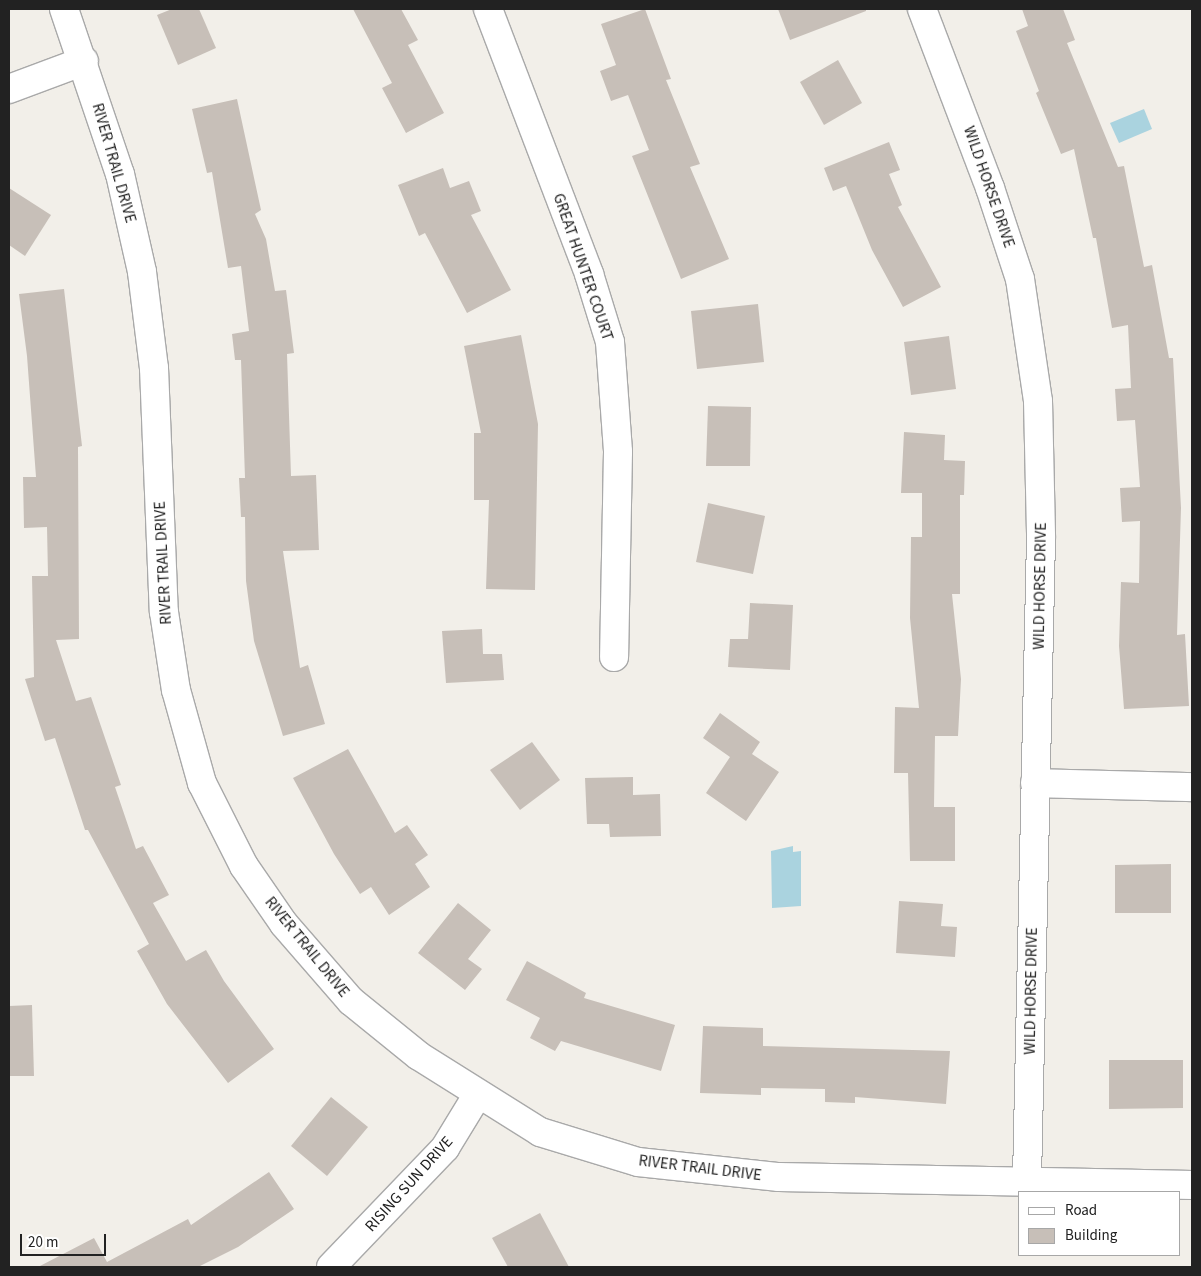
<!DOCTYPE html>
<html>
<head>
<meta charset="utf-8">
<style>
	body { margin:0 }
	#map { position:relative; width:1201px; height:1276px; overflow:hidden; background:#f2efe9; font-family:"Source Sans 3",sans-serif }
	div>[style] { position:absolute }
	.water>* { inset:0; background:#aad3df }
	.building>* { inset:0; background:#c7bfb8 }
	.roads { filter:drop-shadow(1px 0 #a9a9a9) drop-shadow(-1px 0 #a9a9a9) drop-shadow(0 1px #a9a9a9) drop-shadow(0 -1px #a9a9a9) }
	.street>* { height:28px; margin:-14px; padding:0 14px; transform-origin:14px; border-radius:14px; background:#fff }
	span { translate:-50% -50%; white-space:nowrap; text-align:center; line-height:1.15; -webkit-text-stroke:4px #fff; paint-order:stroke }
	.street-label { font-size:16px; color:#222 }
	.frame { position:absolute; inset:0; border:10px solid #222; pointer-events:none }
	.legend { position:absolute; left:1018px; top:1191px; width:162px; height:65px; box-sizing:border-box; background:#fff; border:1px solid #a7a7a7; margin:0; padding:6px 9px; list-style:none; font-size:15px; color:#222 }
	.legend li { display:flex; align-items:center; gap:10px; height:25px }
	.legend b { width:25px; border:1px solid #a7a7a7 }
	.scale { position:absolute; left:20px; top:1234px; width:86px; height:22px; box-sizing:border-box; border:2px solid #222; border-top:0; padding-left:6px; font-size:15px; line-height:18px; white-space:nowrap; color:#222; -webkit-text-stroke:4px #fff; paint-order:stroke }
</style>
</head>
<body>
<div id="map">
	<div class="water">
		<div style="clip-path:polygon(1144px 109px,1152px 129px,1119px 143px,1110px 123px)"></div>
		<div style="clip-path:polygon(793px 846px,793px 852px,801px 851px,801px 906px,772px 908px,771px 851px)"></div>
	</div>
	<div class="building">
		<div style="clip-path:polygon(172px 9px,199px 9px,216px 48px,178px 65px,157px 15px)"></div>
		<div style="clip-path:polygon(353px 9px,401px 9px,418px 40px,408px 45px,444px 113px,406px 133px,382px 88px,392px 83px)"></div>
		<div style="clip-path:polygon(645px 9px,671px 79px,666px 80px,700px 164px,690px 167px,729px 259px,681px 279px,632px 156px,649px 150px,628px 95px,611px 101px,600px 71px,616px 65px,601px 24px)"></div>
		<div style="clip-path:polygon(778px 9px,866px 9px,866px 11px,790px 40px)"></div>
		<div style="clip-path:polygon(1022px 9px,1063px 9px,1075px 40px,1067px 43px,1118px 167px,1124px 166px,1144px 267px,1152px 265px,1169px 358px,1173px 358px,1181px 508px,1177px 635px,1185px 634px,1189px 706px,1124px 709px,1119px 646px,1121px 582px,1139px 583px,1140px 521px,1122px 522px,1120px 488px,1140px 487px,1135px 420px,1117px 421px,1115px 389px,1131px 388px,1128px 325px,1112px 328px,1096px 238px,1093px 238px,1074px 149px,1061px 154px,1036px 93px,1039px 91px,1016px 31px,1028px 26px)"></div>
		<div style="clip-path:polygon(838px 60px,862px 103px,824px 125px,800px 82px)"></div>
		<div style="clip-path:polygon(237px 99px,261px 210px,255px 214px,266px 239px,275px 291px,286px 290px,294px 353px,287px 354px,291px 476px,316px 475px,319px 550px,283px 551px,300px 668px,308px 665px,325px 724px,283px 736px,254px 641px,246px 581px,245px 517px,241px 517px,239px 478px,245px 478px,241px 360px,235px 360px,232px 334px,249px 331px,241px 266px,228px 268px,212px 172px,207px 173px,192px 109px)"></div>
		<div style="clip-path:polygon(889px 142px,900px 170px,889px 174px,902px 205px,898px 207px,941px 287px,903px 307px,872px 250px,846px 186px,833px 191px,824px 168px)"></div>
		<div style="clip-path:polygon(443px 168px,450px 188px,469px 181px,481px 211px,471px 215px,511px 290px,467px 313px,425px 233px,419px 236px,398px 185px)"></div>
		<div style="clip-path:polygon(9px 188px,51px 215px,25px 256px,9px 245px)"></div>
		<div style="clip-path:polygon(64px 289px,82px 446px,78px 447px,79px 639px,56px 640px,76px 701px,91px 697px,121px 785px,115px 787px,136px 849px,143px 846px,169px 895px,153px 903px,186px 961px,206px 950px,224px 981px,274px 1049px,228px 1083px,167px 1004px,137px 951px,149px 944px,88px 830px,85px 830px,55px 738px,45px 741px,25px 679px,34px 677px,32px 576px,48px 576px,47px 527px,24px 528px,23px 477px,36px 477px,27px 356px,19px 294px)"></div>
		<div style="clip-path:polygon(758px 304px,764px 362px,697px 369px,691px 311px)"></div>
		<div style="clip-path:polygon(521px 335px,538px 424px,535px 590px,486px 589px,489px 500px,474px 500px,474px 433px,481px 433px,464px 346px)"></div>
		<div style="clip-path:polygon(949px 336px,956px 389px,911px 395px,904px 342px)"></div>
		<div style="clip-path:polygon(708px 406px,751px 407px,750px 466px,706px 466px)"></div>
		<div style="clip-path:polygon(904px 432px,945px 435px,944px 460px,965px 461px,964px 495px,960px 495px,960px 594px,952px 594px,961px 679px,958px 736px,935px 736px,934px 807px,955px 807px,955px 861px,910px 861px,908px 773px,894px 773px,895px 707px,919px 708px,910px 618px,911px 537px,922px 537px,922px 493px,901px 493px)"></div>
		<div style="clip-path:polygon(708px 503px,765px 516px,753px 574px,696px 562px)"></div>
		<div style="clip-path:polygon(750px 603px,793px 605px,790px 670px,728px 667px,730px 639px,748px 639px)"></div>
		<div style="clip-path:polygon(482px 629px,483px 654px,502px 654px,504px 680px,446px 683px,442px 631px)"></div>
		<div style="clip-path:polygon(720px 713px,760px 742px,752px 754px,779px 772px,746px 821px,706px 793px,730px 757px,703px 738px)"></div>
		<div style="clip-path:polygon(532px 742px,560px 780px,520px 810px,490px 770px)"></div>
		<div style="clip-path:polygon(348px 749px,395px 833px,407px 825px,428px 855px,415px 864px,430px 887px,389px 915px,371px 887px,360px 894px,334px 854px,293px 778px)"></div>
		<div style="clip-path:polygon(633px 777px,633px 795px,660px 794px,661px 836px,610px 837px,609px 824px,587px 824px,585px 778px)"></div>
		<div style="clip-path:polygon(1171px 864px,1171px 913px,1115px 913px,1115px 865px)"></div>
		<div style="clip-path:polygon(899px 901px,943px 904px,941px 926px,957px 927px,955px 957px,896px 953px)"></div>
		<div style="clip-path:polygon(458px 903px,491px 930px,468px 959px,482px 969px,465px 990px,418px 953px)"></div>
		<div style="clip-path:polygon(527px 961px,586px 993px,584px 998px,675px 1025px,661px 1071px,561px 1041px,555px 1051px,530px 1038px,540px 1018px,506px 1000px)"></div>
		<div style="clip-path:polygon(32px 1005px,34px 1076px,9px 1076px,9px 1006px)"></div>
		<div style="clip-path:polygon(703px 1026px,763px 1028px,763px 1046px,950px 1051px,946px 1104px,855px 1097px,855px 1103px,825px 1102px,825px 1089px,761px 1088px,761px 1095px,700px 1093px)"></div>
		<div style="clip-path:polygon(1109px 1060px,1183px 1060px,1183px 1108px,1109px 1109px)"></div>
		<div style="clip-path:polygon(331px 1097px,368px 1127px,327px 1176px,291px 1146px)"></div>
		<div style="clip-path:polygon(269px 1172px,294px 1209px,238px 1247px,198px 1267px,38px 1267px,94px 1238px,107px 1262px,188px 1219px,191px 1225px)"></div>
		<div style="clip-path:polygon(540px 1213px,569px 1267px,508px 1267px,492px 1238px)"></div>
	</div>
	<div class="roads">
		<div class="street">
			<div style="left:64px;top:9px;width:174px;rotate:71.3deg"></div>
			<div style="left:120px;top:174px;width:100px;rotate:77.3deg"></div>
			<div style="left:142px;top:272px;width:97px;rotate:82.9deg"></div>
			<div style="left:154px;top:368px;width:244px;rotate:87.7deg"></div>
			<div style="left:164px;top:612px;width:79px;rotate:81.3deg"></div>
			<div style="left:176px;top:690px;width:97px;rotate:74.4deg"></div>
			<div style="left:202px;top:783px;width:93px;rotate:63.2deg"></div>
			<div style="left:244px;top:866px;width:70px;rotate:55.4deg"></div>
			<div style="left:284px;top:924px;width:102px;rotate:49deg"></div>
			<div style="left:351px;top:1001px;width:87px;rotate:39deg"></div>
			<div style="left:419px;top:1056px;width:143px;rotate:32.1deg"></div>
			<div style="left:540px;top:1132px;width:102px;rotate:17deg"></div>
			<div style="left:638px;top:1162px;width:142px;rotate:6.1deg"></div>
			<div style="left:779px;top:1177px;width:413px;rotate:1.1deg"></div>
			<div style="left:488px;top:9px;width:284px;rotate:69.1deg"></div>
			<div style="left:589px;top:274px;width:71px;rotate:72.8deg"></div>
			<div style="left:610px;top:342px;width:110px;rotate:85.8deg"></div>
			<div style="left:618px;top:452px;width:205px;rotate:91.1deg"></div>
			<div style="left:922px;top:9px;width:191px;rotate:69.2deg"></div>
			<div style="left:990px;top:188px;width:96px;rotate:71.8deg"></div>
			<div style="left:1020px;top:279px;width:123px;rotate:81.6deg"></div>
			<div style="left:1038px;top:401px;width:137px;rotate:88.7deg"></div>
			<div style="left:1041px;top:538px;width:643px;rotate:91.25deg"></div>
			<div style="left:9px;top:89px;width:80px;rotate:-20.5deg"></div>
			<div style="left:1035px;top:783px;width:157px;rotate:1.5deg"></div>
			<div style="left:331px;top:1267px;width:165px;rotate:-46.2deg"></div>
			<div style="left:445px;top:1148px;width:63px;rotate:-58.6deg"></div>
		</div>
	</div>
	<div class="street-label">
		<span style="left:114px;top:163px;rotate:74deg">RIVER TRAIL DRIVE</span>
		<span style="left:989px;top:187px;rotate:71deg">WILD HORSE DRIVE</span>
		<span style="left:583px;top:267px;rotate:71deg">GREAT HUNTER COURT</span>
		<span style="left:163px;top:563px;rotate:-93deg">RIVER TRAIL DRIVE</span>
		<span style="left:1040px;top:586px;rotate:-89deg">WILD HORSE DRIVE</span>
		<span style="left:307px;top:947px;rotate:51deg">RIVER TRAIL DRIVE</span>
		<span style="left:1031px;top:991px;rotate:-89deg">WILD HORSE DRIVE</span>
		<span style="left:700px;top:1168px;rotate:7deg">RIVER TRAIL DRIVE</span>
		<span style="left:409px;top:1184px;rotate:-48deg">RISING SUN DRIVE</span>
	</div>
	<div class="frame"></div>
	<ul class="legend">
	<li><b style="height:6px;background:#fff"></b>Road</li>
	<li><b style="height:14px;background:#c7bfb8"></b>Building</li>
	</ul>
	<div class="scale">20 m</div>
</div>
</body>
</html>
